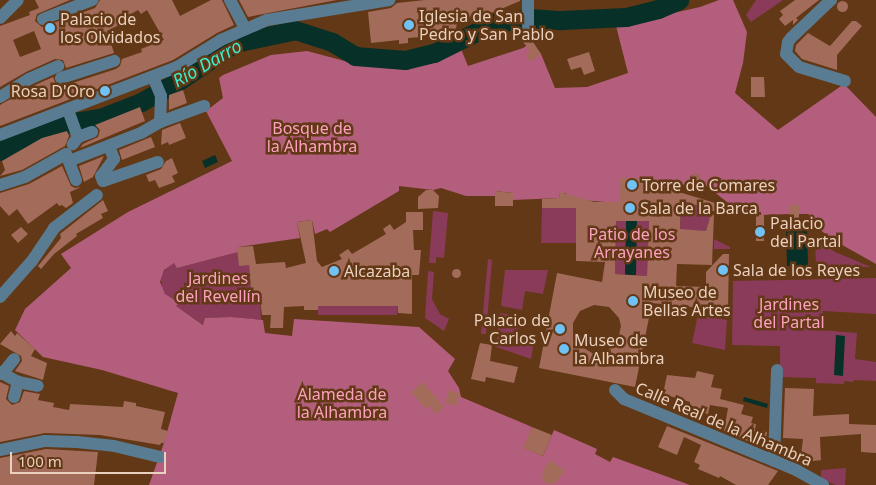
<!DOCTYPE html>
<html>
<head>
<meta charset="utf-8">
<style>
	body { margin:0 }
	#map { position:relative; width:876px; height:485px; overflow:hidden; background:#623816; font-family:"Noto Sans",sans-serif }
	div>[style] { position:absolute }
	.green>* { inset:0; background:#8a3b5a }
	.forest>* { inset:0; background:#b45e7e }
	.water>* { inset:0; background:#063028 }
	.river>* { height:19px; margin:-9.5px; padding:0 9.5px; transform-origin:9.5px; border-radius:9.5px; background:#063028 }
	.building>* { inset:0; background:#a26b5a }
	.round { border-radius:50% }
	.minor>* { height:12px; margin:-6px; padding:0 6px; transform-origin:6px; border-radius:6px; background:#597c92 }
	.dots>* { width:14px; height:14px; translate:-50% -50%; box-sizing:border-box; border:2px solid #623816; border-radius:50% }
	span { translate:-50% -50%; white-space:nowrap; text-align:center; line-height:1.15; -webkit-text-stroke:5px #623816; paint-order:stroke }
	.poi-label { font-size:16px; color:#ead0be }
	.left { translate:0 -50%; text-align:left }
	.right { translate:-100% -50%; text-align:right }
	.park-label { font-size:16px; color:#fda0c0 }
	.street-label { font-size:16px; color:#ead0be }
	.water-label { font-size:18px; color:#39edce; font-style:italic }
	.scale { position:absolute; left:10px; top:452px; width:156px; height:22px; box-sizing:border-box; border:2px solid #ead0be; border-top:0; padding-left:6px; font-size:15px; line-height:18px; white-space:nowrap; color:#ead0be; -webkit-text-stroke:4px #623816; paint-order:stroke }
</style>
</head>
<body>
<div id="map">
	<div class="green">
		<div style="clip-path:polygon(756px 0,783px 0,751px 22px,746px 15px)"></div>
		<div style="clip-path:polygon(681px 200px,712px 211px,705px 234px,680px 233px)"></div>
		<div style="clip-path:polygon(542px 208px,576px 208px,576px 243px,541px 243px)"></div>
		<div style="clip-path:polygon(433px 211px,448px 213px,444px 258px,436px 257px,436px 263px,429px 263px)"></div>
		<div style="clip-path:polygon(616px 221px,649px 221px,647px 276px,615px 274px)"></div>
		<div style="clip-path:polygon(815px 238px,835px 252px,871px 267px,816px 267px)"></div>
		<div style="clip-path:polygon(714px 239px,730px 247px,730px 249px,714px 249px)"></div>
		<div style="clip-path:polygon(238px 252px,249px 265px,252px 298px,260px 299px,261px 320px,231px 317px,205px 318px,204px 325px,176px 306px,178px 303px,165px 294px,162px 289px,161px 276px,168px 266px,174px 263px,177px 268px)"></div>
		<div style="clip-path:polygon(488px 259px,492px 260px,486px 334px,481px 334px)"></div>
		<div style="clip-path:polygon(505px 270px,548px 270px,543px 294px,525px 291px,522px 310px,501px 306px)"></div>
		<div style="clip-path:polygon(428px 271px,434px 272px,432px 299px,440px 314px,449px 319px,444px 331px,425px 318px)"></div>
		<div style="clip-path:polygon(876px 278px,876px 314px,823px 311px,821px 330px,857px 333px,855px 359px,876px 362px,876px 381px,854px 380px,853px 382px,844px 381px,844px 384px,816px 383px,816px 378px,780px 377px,780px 346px,732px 345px,733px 281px)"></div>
		<div style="clip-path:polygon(318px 306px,398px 306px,397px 315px,318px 315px)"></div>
		<div style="clip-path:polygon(500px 313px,521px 317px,517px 337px,534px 341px,531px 359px,496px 347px)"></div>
		<div style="clip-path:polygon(698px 315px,727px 320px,725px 350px,692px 343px)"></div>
		<div style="clip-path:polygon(846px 468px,845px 485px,836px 485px,821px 479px,821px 470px)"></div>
	</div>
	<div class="forest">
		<div style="clip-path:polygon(719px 0,733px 0,747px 32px,743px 63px,735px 93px,778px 130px,844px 84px,876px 117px,876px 264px,837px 242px,809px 222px,809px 214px,799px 214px,799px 205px,789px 205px,789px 214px,761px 215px,761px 212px,751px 212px,745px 216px,700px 181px,698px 174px,690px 176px,692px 183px,644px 192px,644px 179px,619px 203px,566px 199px,566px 193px,560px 193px,559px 198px,513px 200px,513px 193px,495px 191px,495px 196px,466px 196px,441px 188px,433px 190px,399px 186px,399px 191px,330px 232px,327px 229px,315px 234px,312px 220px,297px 222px,300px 238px,238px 247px,238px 252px,177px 268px,174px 263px,164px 270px,160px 282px,165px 294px,179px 303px,176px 306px,203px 325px,205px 318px,231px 317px,263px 320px,265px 333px,292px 336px,294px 319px,419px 327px,455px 359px,448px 371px,459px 388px,461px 397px,532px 427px,524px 448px,543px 456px,554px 430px,597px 449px,595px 454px,610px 462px,613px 457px,690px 485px,149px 485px,164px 443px,178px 393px,102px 370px,43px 357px,15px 330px,25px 309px,71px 268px,61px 254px,128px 212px,232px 161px,206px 111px,223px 98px,219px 78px,223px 75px,271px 55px,307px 51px,356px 64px,407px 68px,461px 49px,468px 66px,523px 48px,533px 42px,541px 54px,555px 88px,587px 87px,628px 73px,616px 26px,700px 7px)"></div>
	</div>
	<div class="water">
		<div style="clip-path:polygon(215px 155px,218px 162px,205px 168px,202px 161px)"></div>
		<div style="clip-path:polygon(626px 221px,637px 221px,636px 275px,625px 275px)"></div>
		<div style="clip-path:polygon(786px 224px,807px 224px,808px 266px,787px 266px)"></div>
		<div style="clip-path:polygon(836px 335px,845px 336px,843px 376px,834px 375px)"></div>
		<div style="clip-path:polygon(744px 397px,768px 404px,767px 408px,743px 401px)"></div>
	</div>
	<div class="river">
		<div style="left:0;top:151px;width:15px;rotate:-32deg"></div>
		<div style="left:13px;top:143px;width:59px;rotate:-20deg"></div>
		<div style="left:68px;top:123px;width:32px;rotate:-9deg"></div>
		<div style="left:100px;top:118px;width:44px;rotate:-21.3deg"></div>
		<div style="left:141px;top:102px;width:45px;rotate:-29.4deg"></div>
		<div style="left:180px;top:80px;width:66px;rotate:-33.9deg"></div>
		<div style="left:235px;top:43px;width:61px;rotate:-12.2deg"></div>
		<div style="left:295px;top:30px;width:39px;rotate:18deg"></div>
		<div style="left:332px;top:42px;width:27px;rotate:31deg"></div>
		<div style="left:355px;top:56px;width:50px;rotate:4.6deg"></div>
		<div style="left:405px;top:60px;width:30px;rotate:-14deg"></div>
		<div style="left:434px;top:53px;width:67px;rotate:-26.6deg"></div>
		<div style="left:494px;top:23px;width:35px;rotate:-8deg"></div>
		<div style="left:529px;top:18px;width:32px;rotate:4deg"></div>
		<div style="left:561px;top:20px;width:65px;rotate:-2.6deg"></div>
		<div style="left:626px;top:17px;width:33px;rotate:-14deg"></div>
		<div style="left:658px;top:9px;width:23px;rotate:-23deg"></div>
	</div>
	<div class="building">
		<div style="clip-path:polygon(evenodd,35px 0,70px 0,37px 14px,35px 21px,42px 27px,95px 8px,100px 0,172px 0,180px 16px,211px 0,222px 0,234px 25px,217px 33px,173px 60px,0 126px,0 105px,33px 86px,53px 77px,56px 84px,63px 86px,116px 69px,120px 66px,122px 59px,142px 52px,141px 49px,164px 40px,147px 10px,141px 14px,138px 10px,119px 21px,121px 24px,107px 31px,114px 53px,66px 68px,63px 60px,55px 59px,26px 72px,0 87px,0 26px,30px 15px,29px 12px,39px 8px,35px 0,34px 31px,41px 49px,20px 57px,13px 40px,34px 31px)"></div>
		<div style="clip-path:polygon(239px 0,337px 0,248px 17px)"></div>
		<div style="clip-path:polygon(425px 0,520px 0,520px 1px,494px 12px,458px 19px,456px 28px,449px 35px,408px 38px,408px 43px,399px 44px,399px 40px,371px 43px,368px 12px,391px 8px,397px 3px)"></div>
		<div style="clip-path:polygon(795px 0,819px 0,796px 18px,798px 20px,793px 25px,793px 20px,785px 26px,779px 19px,783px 15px,780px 11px)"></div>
		<div class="round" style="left:836.5px;top:0.5px;width:11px;height:11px"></div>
		<div style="clip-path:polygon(852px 21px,856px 21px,862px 26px,837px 55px,837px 70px,802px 59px,795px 51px,796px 45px,808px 33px,830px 46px)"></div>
		<div style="clip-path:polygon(526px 34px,541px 54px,530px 62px,526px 55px,530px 52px,520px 37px)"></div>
		<div style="clip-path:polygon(589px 52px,595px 71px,584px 75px,581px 67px,571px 70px,567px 59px)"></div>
		<div style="clip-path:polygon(751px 77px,764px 77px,765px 97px,751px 97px)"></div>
		<div style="clip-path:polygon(183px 90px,187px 103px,169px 110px,169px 95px)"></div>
		<div style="clip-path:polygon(140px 107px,145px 121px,80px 148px,83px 144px,98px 137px,100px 130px,95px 125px)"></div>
		<div style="clip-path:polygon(180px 123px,186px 138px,169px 145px,168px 142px,161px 145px,162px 130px)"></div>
		<div style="clip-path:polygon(67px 131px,69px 136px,65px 146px,22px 170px,0 176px,5px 170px,2px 161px,42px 138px)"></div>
		<div style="clip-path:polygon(151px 137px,155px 147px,122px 160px,119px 150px)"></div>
		<div style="clip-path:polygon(104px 156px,93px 177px,84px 182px,79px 166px)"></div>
		<div style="clip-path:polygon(172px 158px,178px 173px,172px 176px,175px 182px,159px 188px,155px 180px,149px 182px,146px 175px,161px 169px,166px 161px)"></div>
		<div style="clip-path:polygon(62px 166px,71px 186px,75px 188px,81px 187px,70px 192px,73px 203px,66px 208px,62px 205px,59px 206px,57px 203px,28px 224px,17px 209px,9px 216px,0 206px,0 193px,29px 184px)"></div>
		<div style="clip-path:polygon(698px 174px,701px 186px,693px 188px,690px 176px)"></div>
		<div style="clip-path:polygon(evenodd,620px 178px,645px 178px,644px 192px,669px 189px,722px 205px,719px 213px,681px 200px,680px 229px,706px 231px,711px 214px,714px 215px,712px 265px,677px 264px,676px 286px,706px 287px,706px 272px,723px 254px,729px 254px,728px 311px,652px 303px,635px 387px,539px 368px,557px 273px,602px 282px,605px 262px,576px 261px,576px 208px,542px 208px,542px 199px,559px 198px,560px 192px,594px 202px,619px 202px,620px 178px,616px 221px,649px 221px,647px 276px,615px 274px,616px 221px,620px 178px,594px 305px,609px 307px,619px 318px,621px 326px,618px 340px,607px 351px,600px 353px,592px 353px,579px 345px,573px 332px,573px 323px,580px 311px,594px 305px)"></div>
		<div style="clip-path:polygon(426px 190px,433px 190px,439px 196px,438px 208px,418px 209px,418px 197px)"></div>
		<div style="clip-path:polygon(495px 191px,513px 193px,513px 206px,495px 206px)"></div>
		<div style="clip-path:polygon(103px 200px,108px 211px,101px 214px,103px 218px,76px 234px,77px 236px,54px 254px,41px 269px,38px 266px,61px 238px,60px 234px)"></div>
		<div style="clip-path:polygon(789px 205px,799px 205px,799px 222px,789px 222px)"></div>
		<div style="clip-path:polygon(406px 212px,423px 212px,423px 230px,413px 230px,414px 250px,421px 250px,419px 275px,412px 275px,412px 314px,398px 313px,398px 306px,318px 306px,318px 310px,304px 310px,304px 306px,284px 307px,283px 328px,270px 328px,271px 315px,262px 315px,260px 299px,252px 298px,249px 265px,239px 266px,237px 247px,253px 246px,256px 264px,285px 262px,286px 268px,306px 263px,297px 222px,312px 220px,317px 261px,322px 267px,342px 259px,339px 255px,348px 249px,352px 254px,386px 234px,383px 229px,390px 224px,394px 230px,406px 222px)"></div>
		<div style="clip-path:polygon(756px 215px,764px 215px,764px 241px,756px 241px)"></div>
		<div style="clip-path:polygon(21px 227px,28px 234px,18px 243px,11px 235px)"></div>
		<div class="round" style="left:451.5px;top:268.5px;width:9px;height:9px"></div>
		<div style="clip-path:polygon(11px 331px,15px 336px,17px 333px,35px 349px,31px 356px,47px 363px,43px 380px,15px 371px,22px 361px,21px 356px,0 344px)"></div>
		<div style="clip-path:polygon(480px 343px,492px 345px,490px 361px,518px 367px,514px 383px,486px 377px,485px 382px,471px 379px)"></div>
		<div style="clip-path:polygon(697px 371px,714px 375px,711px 387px,722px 389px,720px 399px,744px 405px,741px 414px,753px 417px,751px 423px,756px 424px,755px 430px,767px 432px,764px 448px,724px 431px,728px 408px,710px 405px,708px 414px,689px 410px,690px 402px,663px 394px,667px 375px,695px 378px)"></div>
		<div style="clip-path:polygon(0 382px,9px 386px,6px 399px,12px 405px,20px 402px,24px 391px,40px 394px,38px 400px,54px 403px,53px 407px,69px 410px,70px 404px,123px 407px,124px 401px,136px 403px,136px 406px,165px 412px,161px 429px,168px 431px,164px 443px,161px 443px,160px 445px,100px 435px,45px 433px,0 442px)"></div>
		<div style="clip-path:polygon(423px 382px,444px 407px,436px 414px,430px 406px,426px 409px,411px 392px)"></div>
		<div style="clip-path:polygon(785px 388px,814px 389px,813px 416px,849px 414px,849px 424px,876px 425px,876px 453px,861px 452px,861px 434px,820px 437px,821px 460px,800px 463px,803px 439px,783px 438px)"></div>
		<div style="clip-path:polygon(449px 390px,460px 394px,456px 406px,445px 403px)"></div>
		<div style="clip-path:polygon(667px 426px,778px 471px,768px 485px,736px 485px,720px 476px,719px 478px,698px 469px,700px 465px,694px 462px,701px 445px,684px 437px,677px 455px,658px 447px)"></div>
		<div style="clip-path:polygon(532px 427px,552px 435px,543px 456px,523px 448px)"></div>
		<div style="clip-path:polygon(46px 449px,98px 452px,94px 485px,0 485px,0 458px)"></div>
		<div style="clip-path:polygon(550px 460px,565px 471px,554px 484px,545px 483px,542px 478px,543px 471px)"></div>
	</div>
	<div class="minor">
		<div style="left:230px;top:0;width:32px;rotate:62deg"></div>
		<div style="left:831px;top:0;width:55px;rotate:136.5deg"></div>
		<div style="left:791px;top:38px;width:5px;rotate:127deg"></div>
		<div style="left:788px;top:42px;width:12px;rotate:99deg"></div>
		<div style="left:786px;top:54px;width:18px;rotate:45deg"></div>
		<div style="left:799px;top:67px;width:48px;rotate:16.9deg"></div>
		<div style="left:0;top:18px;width:25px;rotate:-45deg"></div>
		<div style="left:43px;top:19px;width:53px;rotate:-21.2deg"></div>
		<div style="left:528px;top:26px;width:26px;rotate:-90deg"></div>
		<div style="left:153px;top:77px;width:21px;rotate:67deg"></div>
		<div style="left:161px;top:96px;width:26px;rotate:92deg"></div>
		<div style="left:61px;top:78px;width:56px;rotate:-17.8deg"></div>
		<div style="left:0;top:97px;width:34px;rotate:-32deg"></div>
		<div style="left:29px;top:79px;width:32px;rotate:-24deg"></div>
		<div style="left:68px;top:110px;width:29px;rotate:70deg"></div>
		<div style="left:78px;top:137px;width:9px;rotate:126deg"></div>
		<div style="left:0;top:135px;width:190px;rotate:-21deg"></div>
		<div style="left:177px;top:67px;width:52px;rotate:-31.5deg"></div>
		<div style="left:221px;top:40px;width:50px;rotate:-23.5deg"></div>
		<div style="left:267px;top:20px;width:124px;rotate:-9.3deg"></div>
		<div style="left:78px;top:137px;width:15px;rotate:-20deg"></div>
		<div style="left:109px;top:146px;width:14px;rotate:69deg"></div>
		<div style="left:114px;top:159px;width:21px;rotate:127deg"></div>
		<div style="left:101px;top:176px;width:5px;rotate:68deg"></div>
		<div style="left:103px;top:181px;width:58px;rotate:-19.1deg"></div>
		<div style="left:69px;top:161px;width:77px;rotate:-21.3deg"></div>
		<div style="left:141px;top:133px;width:22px;rotate:-30deg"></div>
		<div style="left:160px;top:122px;width:47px;rotate:-20deg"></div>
		<div style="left:0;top:185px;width:26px;rotate:-18deg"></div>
		<div style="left:25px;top:177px;width:47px;rotate:-29.3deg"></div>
		<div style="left:66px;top:154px;width:28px;rotate:69deg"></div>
		<div style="left:0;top:297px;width:48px;rotate:-48.4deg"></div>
		<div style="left:32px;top:261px;width:40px;rotate:-56deg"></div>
		<div style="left:54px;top:228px;width:54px;rotate:-37.5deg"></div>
		<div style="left:0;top:372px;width:21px;rotate:29deg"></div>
		<div style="left:18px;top:382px;width:20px;rotate:11deg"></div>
		<div style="left:2px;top:374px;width:19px;rotate:-51deg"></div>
		<div style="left:615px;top:390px;width:13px;rotate:45deg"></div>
		<div style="left:624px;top:399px;width:186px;rotate:22.4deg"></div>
		<div style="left:796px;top:470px;width:31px;rotate:29deg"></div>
		<div style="left:14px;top:397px;width:16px;rotate:-75deg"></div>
		<div style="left:0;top:450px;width:46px;rotate:-11.3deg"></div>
		<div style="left:45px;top:441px;width:32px;rotate:2deg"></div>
		<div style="left:77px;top:442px;width:37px;rotate:6deg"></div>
		<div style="left:114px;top:446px;width:47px;rotate:13.4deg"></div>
		<div style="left:774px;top:461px;width:91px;rotate:-88.1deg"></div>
	</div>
	<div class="dots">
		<div style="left:409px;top:25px;background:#70c1f4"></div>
		<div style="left:50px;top:28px;background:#70c1f4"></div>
		<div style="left:105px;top:91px;background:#70c1f4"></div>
		<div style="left:632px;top:185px;background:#70c1f4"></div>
		<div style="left:630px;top:208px;background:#70c1f4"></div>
		<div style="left:760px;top:232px;background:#70c1f4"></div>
		<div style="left:723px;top:270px;background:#70c1f4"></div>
		<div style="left:334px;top:271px;background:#70c1f4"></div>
		<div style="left:633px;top:301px;background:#70c1f4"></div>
		<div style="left:560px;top:329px;background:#70c1f4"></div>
		<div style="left:564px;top:349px;background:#70c1f4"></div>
	</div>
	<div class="poi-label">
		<span class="left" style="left:419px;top:25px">Iglesia de San<br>Pedro y San Pablo</span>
		<span class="left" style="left:60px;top:28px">Palacio de<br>los Olvidados</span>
		<span class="right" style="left:95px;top:91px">Rosa D'Oro</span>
		<span class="left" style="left:642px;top:185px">Torre de Comares</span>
		<span class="left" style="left:640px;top:208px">Sala de la Barca</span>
		<span class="left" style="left:770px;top:232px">Palacio<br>del Partal</span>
		<span class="left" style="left:733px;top:270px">Sala de los Reyes</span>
		<span class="left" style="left:344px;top:271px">Alcazaba</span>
		<span class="left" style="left:643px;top:301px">Museo de<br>Bellas Artes</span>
		<span class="right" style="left:550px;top:329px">Palacio de<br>Carlos V</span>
		<span class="left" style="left:574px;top:349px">Museo de<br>la Alhambra</span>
	</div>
	<div class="park-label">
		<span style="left:312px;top:137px">Bosque de<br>la Alhambra</span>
		<span style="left:632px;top:243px">Patio de los<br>Arrayanes</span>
		<span style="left:218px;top:287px">Jardines<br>del Revellín</span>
		<span style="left:789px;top:313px">Jardines<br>del Partal</span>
		<span style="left:342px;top:403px">Alameda de<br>la Alhambra</span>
	</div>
	<div class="street-label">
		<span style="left:724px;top:424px;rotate:23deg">Calle Real de la Alhambra</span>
	</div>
	<div class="water-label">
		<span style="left:207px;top:63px;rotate:-30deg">Río Darro</span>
	</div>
	<div class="scale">100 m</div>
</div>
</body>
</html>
